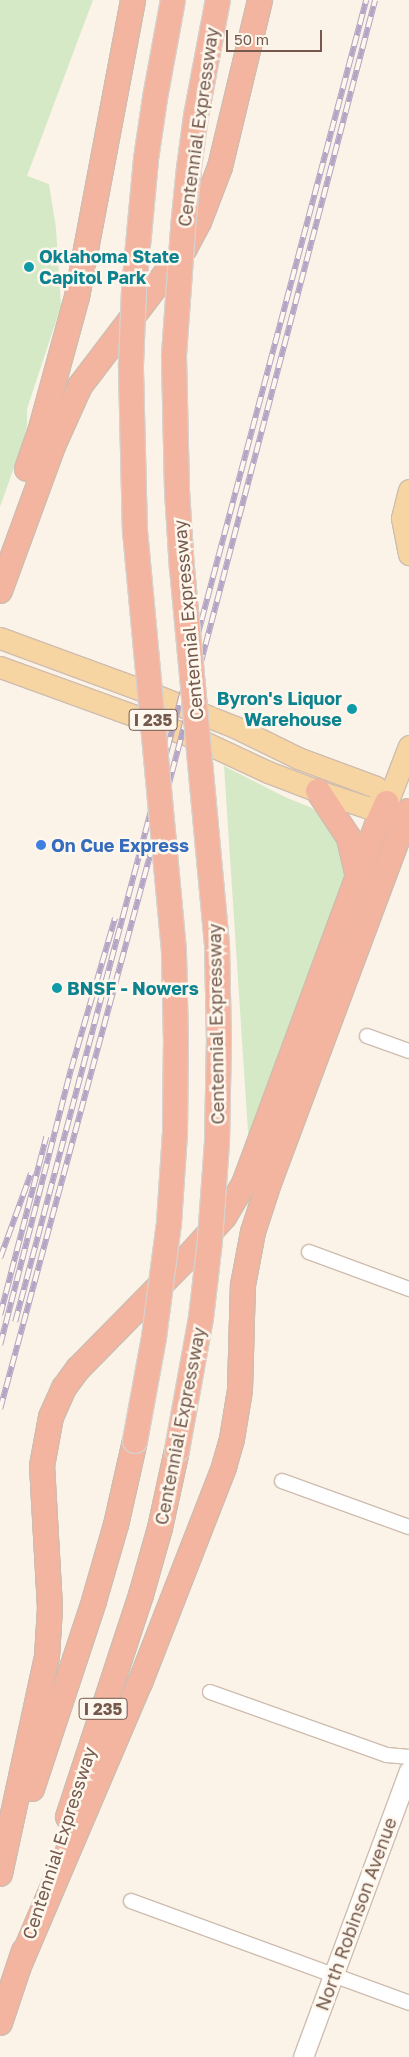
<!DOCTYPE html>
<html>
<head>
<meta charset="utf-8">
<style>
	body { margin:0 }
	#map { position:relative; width:409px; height:2057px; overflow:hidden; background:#fbf3e7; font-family:"Golos Text",sans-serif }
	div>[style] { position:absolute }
	.green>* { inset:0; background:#d5e9c6 }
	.roads { filter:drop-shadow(1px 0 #cfbdb0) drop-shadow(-1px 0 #cfbdb0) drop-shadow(0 1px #cfbdb0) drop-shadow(0 -1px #cfbdb0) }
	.street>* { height:14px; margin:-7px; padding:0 7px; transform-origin:7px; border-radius:7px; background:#fff }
	.secondary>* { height:19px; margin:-9.5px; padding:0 9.5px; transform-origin:9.5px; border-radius:9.5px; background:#fff }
	.primary>* { height:21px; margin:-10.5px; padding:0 10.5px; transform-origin:10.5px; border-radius:10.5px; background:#f7d5a2 }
	.highway>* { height:24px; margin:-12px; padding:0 12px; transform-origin:12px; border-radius:12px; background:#f3b4a0 }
	.rail>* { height:5.5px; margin-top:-2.75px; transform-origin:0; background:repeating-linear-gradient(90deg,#fef7ed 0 11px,#b5a5c5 0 22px); box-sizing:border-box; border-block:1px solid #b5a5c5 }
	.bridges { filter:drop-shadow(1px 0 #d8d1cd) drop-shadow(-1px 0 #d8d1cd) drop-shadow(0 1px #d8d1cd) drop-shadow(0 -1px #d8d1cd) }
	.highway-bridge>* { height:24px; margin:-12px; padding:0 12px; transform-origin:12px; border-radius:12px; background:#f3b4a0 }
	.dots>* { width:14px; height:14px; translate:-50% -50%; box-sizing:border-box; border:2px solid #fef7ed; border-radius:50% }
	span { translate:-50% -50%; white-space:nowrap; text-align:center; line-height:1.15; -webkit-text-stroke:5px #fef7ed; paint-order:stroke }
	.shield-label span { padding:1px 4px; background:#fef7ed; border:1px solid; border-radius:4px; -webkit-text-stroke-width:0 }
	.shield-label { font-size:16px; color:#74594c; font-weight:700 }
	.street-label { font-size:18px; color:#74594c }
	.culture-label { font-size:18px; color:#0d838f; font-weight:700 }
	.left { translate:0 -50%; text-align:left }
	.right { translate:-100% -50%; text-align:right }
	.shop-label { font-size:18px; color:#366cbe; font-weight:700 }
	.scale { position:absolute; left:226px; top:30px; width:96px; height:22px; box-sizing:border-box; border:2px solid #74594c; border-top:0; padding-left:6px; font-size:15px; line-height:18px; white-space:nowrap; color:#74594c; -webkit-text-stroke:4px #fef7ed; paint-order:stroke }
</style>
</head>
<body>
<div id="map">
	<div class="green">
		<div style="clip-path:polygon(0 0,93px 0,27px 176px,49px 184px,56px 228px,61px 306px,27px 409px,27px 426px,22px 445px,0 507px)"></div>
		<div style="clip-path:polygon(224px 766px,285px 797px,312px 808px,329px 821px,341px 844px,346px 878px,249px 1147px)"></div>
	</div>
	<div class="roads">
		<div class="street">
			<div style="left:367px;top:1036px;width:45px;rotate:19.7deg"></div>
			<div style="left:309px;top:1252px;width:107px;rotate:20.3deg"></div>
			<div style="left:282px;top:1481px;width:135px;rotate:19.9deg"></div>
			<div style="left:210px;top:1692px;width:188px;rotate:19.6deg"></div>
			<div style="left:387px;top:1755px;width:22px;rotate:5deg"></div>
			<div style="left:131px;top:1901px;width:296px;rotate:20.1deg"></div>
		</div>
		<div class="secondary">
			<div style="left:303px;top:2057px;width:305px;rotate:-69.7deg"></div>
		</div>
		<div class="primary">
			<div style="left:409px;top:490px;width:29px;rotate:104deg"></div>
			<div style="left:402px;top:518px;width:37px;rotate:79deg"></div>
			<div style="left:0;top:638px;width:165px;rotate:20.2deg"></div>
			<div style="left:155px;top:695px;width:86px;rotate:21.8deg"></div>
			<div style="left:235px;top:727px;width:70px;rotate:26.2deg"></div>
			<div style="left:298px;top:758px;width:83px;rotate:20.4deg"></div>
			<div style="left:376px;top:787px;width:19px;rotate:55deg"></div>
			<div style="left:0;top:667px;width:203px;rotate:19.9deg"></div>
			<div style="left:191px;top:736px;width:85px;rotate:25.1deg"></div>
			<div style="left:268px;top:772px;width:53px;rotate:20.8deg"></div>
			<div style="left:318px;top:791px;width:54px;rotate:18.4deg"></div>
			<div style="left:369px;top:808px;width:19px;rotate:-16deg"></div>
			<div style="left:387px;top:803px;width:61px;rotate:-68.9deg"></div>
		</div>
		<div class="highway">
			<div style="left:27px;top:469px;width:39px;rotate:-71deg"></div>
			<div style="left:40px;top:432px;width:140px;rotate:-74.7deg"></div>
			<div style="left:77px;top:297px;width:302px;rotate:-79.3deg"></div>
			<div style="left:0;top:591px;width:154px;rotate:-69.9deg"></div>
			<div style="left:53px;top:446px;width:66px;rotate:-65.8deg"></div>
			<div style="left:80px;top:386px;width:173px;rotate:-52.7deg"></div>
			<div style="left:185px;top:248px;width:30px;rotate:-62deg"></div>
			<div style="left:199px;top:222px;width:59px;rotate:-69.1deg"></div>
			<div style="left:220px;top:167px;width:172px;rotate:-76.5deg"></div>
			<div style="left:318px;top:791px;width:56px;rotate:56.6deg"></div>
			<div style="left:349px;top:838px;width:40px;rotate:77deg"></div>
			<div style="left:32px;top:1789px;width:198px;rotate:-71.7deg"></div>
			<div style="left:94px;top:1601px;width:79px;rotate:-73.9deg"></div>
			<div style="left:116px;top:1525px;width:86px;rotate:-77.3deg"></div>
			<div style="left:68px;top:1817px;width:234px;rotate:-71.8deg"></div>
			<div style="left:141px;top:1595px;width:70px;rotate:-74.2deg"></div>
			<div style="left:160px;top:1528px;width:80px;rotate:-77.7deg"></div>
			<div style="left:0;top:1874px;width:222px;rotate:-77.8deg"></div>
			<div style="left:47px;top:1657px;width:49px;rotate:-86.5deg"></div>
			<div style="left:50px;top:1608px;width:142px;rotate:-93.2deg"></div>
			<div style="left:42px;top:1466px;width:50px;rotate:-79.6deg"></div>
			<div style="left:51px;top:1417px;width:32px;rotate:-66deg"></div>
			<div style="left:64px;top:1388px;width:24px;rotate:-54deg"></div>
			<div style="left:78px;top:1369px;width:154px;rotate:-45.5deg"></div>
			<div style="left:186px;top:1259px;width:57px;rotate:-47.9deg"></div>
			<div style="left:224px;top:1217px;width:39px;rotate:-59deg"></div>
			<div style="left:244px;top:1184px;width:383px;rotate:-69.7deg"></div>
			<div style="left:377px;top:825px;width:24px;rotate:-66deg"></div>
			<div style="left:19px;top:1966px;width:308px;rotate:-66.9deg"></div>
			<div style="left:140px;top:1683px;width:232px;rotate:-68.7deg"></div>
			<div style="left:224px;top:1467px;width:29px;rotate:-74deg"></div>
			<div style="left:232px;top:1439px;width:50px;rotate:-80.7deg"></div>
			<div style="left:240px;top:1390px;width:105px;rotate:-88.4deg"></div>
			<div style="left:243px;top:1285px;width:54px;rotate:-79.3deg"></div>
			<div style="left:253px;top:1232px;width:52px;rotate:-71.9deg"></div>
			<div style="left:269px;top:1183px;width:397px;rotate:-69.5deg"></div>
			<div style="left:0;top:2023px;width:76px;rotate:-71.6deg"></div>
		</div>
	</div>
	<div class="rail">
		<div style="left:0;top:1258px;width:90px;rotate:-70deg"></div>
		<div style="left:0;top:1315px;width:184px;rotate:-75.5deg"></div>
		<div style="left:15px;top:1322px;width:1368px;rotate:-75.13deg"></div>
		<div style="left:0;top:1345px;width:285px;rotate:-75.6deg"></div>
		<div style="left:71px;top:1069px;width:157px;rotate:-73.8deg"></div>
		<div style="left:0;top:1409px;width:594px;rotate:-74.86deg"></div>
		<div style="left:155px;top:836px;width:864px;rotate:-75.26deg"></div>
	</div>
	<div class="bridges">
		<div class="highway-bridge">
			<div style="left:135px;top:1441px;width:106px;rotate:-79.6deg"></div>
			<div style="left:154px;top:1337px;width:115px;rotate:-82.5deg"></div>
			<div style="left:169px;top:1223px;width:90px;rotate:-86.2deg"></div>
			<div style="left:175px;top:1133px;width:91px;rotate:-89.4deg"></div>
			<div style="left:176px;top:1042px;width:91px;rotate:-91.3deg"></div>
			<div style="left:174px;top:951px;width:419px;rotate:-95.3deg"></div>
			<div style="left:135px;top:534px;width:169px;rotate:-91.4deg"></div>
			<div style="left:131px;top:365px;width:76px;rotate:-87.7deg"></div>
			<div style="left:134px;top:289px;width:131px;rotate:-84.7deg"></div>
			<div style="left:146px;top:159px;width:62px;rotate:-81.6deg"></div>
			<div style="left:155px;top:98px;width:100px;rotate:-79.6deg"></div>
			<div style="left:177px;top:1450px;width:134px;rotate:-79.7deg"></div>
			<div style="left:201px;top:1318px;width:79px;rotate:-83.4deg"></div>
			<div style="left:210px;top:1240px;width:98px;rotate:-85.9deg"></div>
			<div style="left:217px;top:1142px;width:101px;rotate:-88.9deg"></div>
			<div style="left:219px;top:1041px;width:96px;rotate:-91.2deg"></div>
			<div style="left:217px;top:945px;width:377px;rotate:-95.3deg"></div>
			<div style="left:182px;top:570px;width:80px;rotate:-93.6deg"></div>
			<div style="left:177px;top:490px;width:135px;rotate:-91.3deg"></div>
			<div style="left:174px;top:355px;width:127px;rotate:-85.9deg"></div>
			<div style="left:183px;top:228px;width:60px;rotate:-84.3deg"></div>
			<div style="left:189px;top:168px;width:52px;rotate:-82.3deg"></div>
			<div style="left:196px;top:116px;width:118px;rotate:-79.3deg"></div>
		</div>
	</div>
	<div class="dots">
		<div style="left:29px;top:267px;background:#0f9aa8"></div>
		<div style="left:352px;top:709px;background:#0f9aa8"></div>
		<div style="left:41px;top:845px;background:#3f7fe0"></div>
		<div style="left:57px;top:988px;background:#0f9aa8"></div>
	</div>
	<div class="shield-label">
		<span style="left:153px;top:720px">I 235</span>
		<span style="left:103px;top:1709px">I 235</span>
	</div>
	<div class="street-label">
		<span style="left:198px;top:127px;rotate:-82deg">Centennial Expressway</span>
		<span style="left:188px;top:620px;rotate:-95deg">Centennial Expressway</span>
		<span style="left:216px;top:1024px;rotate:-91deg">Centennial Expressway</span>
		<span style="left:180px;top:1426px;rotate:-79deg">Centennial Expressway</span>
		<span style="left:59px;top:1843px;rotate:-72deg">Centennial Expressway</span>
		<span style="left:356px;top:1914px;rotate:-70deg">North Robinson Avenue</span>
	</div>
	<div class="culture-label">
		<span class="left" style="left:39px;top:267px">Oklahoma State<br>Capitol Park</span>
		<span class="right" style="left:342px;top:709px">Byron's Liquor<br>Warehouse</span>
		<span class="left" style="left:67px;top:988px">BNSF - Nowers</span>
	</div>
	<div class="shop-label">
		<span class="left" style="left:51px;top:845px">On Cue Express</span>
	</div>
	<div class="scale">50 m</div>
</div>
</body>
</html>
